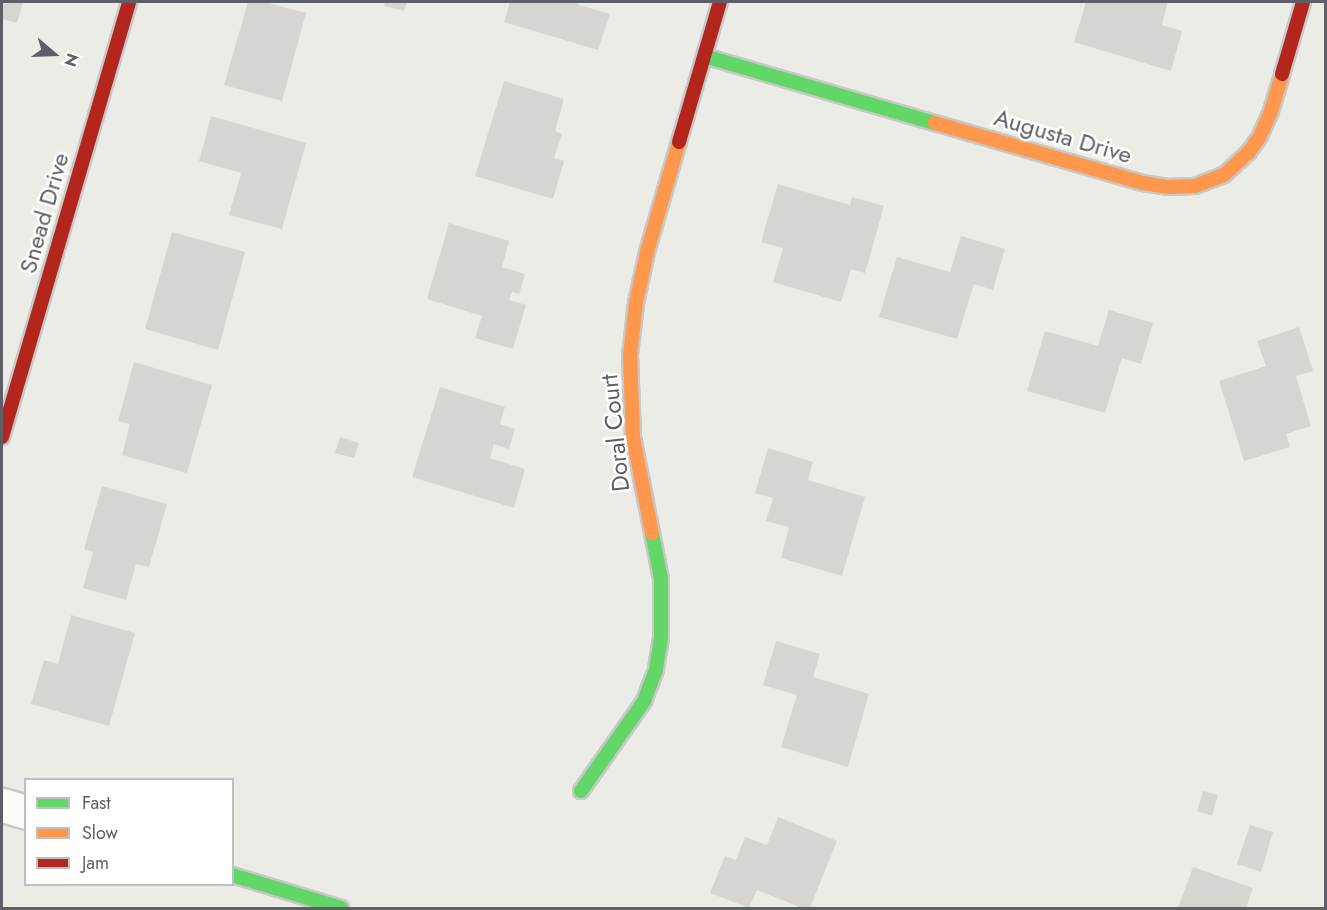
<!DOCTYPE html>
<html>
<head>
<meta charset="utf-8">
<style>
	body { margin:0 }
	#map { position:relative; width:1327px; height:910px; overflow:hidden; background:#ecece7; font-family:Jost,sans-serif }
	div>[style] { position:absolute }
	.building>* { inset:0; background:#d6d5d2 }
	.roads { filter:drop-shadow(2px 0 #c8c8c8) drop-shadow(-2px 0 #c8c8c8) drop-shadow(0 2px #c8c8c8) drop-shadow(0 -2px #c8c8c8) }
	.street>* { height:33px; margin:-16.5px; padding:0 16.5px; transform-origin:16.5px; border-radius:16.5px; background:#fcfcfb }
	.fast>* { height:14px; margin:-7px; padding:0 7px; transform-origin:7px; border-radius:7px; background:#63d668 }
	.slow>* { height:14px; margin:-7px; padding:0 7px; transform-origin:7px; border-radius:7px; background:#ff974d }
	.jam>* { height:14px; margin:-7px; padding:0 7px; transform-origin:7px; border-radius:7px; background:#b3261e }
	span { translate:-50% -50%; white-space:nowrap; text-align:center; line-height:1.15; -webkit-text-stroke:5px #fff; paint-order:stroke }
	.street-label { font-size:24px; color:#5d5f64 }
	.frame { position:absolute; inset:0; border:3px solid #5d5f64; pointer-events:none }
	.legend { position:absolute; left:24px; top:778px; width:210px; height:108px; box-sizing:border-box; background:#fff; border:2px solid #bebfc1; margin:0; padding:8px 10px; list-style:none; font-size:18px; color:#5d5f64 }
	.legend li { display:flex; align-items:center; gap:12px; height:30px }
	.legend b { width:30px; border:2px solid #bebfc1 }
	.north { position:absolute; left:24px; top:24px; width:60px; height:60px; -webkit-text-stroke:4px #fff; paint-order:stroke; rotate:109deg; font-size:16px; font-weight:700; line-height:24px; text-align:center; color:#5d5f64 }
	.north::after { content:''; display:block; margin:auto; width:21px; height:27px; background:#5d5f64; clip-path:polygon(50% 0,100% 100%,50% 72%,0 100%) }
</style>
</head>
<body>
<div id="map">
	<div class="building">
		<div style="clip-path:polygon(2px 2px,23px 2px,17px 23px,2px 19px)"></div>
		<div style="clip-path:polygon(248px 2px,265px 2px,306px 13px,282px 101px,224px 85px)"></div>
		<div style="clip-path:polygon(385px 2px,407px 2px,404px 11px,384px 6px)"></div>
		<div style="clip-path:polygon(510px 2px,578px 2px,577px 4px,610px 14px,598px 50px,504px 22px)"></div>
		<div style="clip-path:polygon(1086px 2px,1168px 2px,1162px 25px,1182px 31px,1171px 71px,1074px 42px)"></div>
		<div style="clip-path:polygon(504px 81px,564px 99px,555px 131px,562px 134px,554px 158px,564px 161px,553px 199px,475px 176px)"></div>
		<div style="clip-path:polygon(211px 116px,306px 143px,282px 229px,229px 215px,241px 173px,199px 161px)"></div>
		<div style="clip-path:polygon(778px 184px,850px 205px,852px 197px,884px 206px,865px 273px,851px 269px,841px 302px,773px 282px,783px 248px,761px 242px)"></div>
		<div style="clip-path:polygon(449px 223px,509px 241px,502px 267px,525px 274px,519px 294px,512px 292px,509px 300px,526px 305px,513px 349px,475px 338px,482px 316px,427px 299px)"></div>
		<div style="clip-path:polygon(172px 232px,245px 252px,218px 350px,145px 329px)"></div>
		<div style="clip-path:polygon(961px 236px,1005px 249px,993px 290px,974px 284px,957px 339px,879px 317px,897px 257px,950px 272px)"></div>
		<div style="clip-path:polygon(1109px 310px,1153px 323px,1141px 364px,1122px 358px,1105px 413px,1027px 391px,1045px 331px,1098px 346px)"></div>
		<div style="clip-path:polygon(1299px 327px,1313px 371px,1296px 376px,1311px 426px,1286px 434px,1290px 447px,1244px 461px,1219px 381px,1266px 366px,1257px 341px)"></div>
		<div style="clip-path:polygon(134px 362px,212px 385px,187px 473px,122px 455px,130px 424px,118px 421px)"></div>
		<div style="clip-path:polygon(440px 387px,505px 407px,500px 424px,515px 429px,509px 449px,494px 444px,490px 458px,525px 469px,514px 508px,412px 477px)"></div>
		<div style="clip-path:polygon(340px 437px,359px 443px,354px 458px,335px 453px)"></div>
		<div style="clip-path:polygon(768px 448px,813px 462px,808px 480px,865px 497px,842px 576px,781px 558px,789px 527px,766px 521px,773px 498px,755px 493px)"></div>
		<div style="clip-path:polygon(102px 486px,167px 504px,149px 567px,136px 564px,126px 600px,83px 588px,93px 552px,84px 549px)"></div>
		<div style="clip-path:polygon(71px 615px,135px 633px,109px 726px,31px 704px,44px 660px,58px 664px)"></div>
		<div style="clip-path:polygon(776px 641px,820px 654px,813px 677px,869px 694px,848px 767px,781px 747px,797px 695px,763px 685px)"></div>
		<div style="clip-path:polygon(1203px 791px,1218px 795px,1212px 816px,1197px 811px)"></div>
		<div style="clip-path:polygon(778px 817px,837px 841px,810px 908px,802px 908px,757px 890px,749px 908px,710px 893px,725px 856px,736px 860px,745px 837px,767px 845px)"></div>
		<div style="clip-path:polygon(1250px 825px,1273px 832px,1261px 872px,1237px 864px)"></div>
		<div style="clip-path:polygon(1193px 867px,1253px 888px,1246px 908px,1178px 908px)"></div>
	</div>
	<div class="roads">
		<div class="street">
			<div style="left:2px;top:805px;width:25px;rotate:16deg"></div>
		</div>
		<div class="fast">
			<div style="left:704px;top:56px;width:241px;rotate:16.2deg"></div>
			<div style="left:581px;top:791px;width:110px;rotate:-55deg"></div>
			<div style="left:644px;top:701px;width:34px;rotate:-69deg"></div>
			<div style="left:656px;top:669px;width:32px;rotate:-81deg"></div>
			<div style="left:661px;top:637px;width:58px;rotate:-90deg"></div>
			<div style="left:661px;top:579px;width:47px;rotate:-101.1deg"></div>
			<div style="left:232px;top:875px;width:114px;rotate:16.8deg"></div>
		</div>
		<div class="slow">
			<div style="left:935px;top:123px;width:216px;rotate:16.1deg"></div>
			<div style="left:1143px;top:183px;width:26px;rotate:9deg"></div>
			<div style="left:1169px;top:187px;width:26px;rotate:-2deg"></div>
			<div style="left:1195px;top:186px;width:31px;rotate:-21deg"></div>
			<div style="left:1224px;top:175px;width:34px;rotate:-43deg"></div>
			<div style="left:1249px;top:152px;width:19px;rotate:-55deg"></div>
			<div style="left:1260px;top:136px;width:27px;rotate:-66deg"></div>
			<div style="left:1271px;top:111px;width:39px;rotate:-73deg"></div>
			<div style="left:652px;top:533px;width:98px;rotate:-101.2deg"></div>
			<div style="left:633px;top:437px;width:82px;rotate:-92.1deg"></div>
			<div style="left:630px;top:355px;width:52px;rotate:-83.4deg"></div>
			<div style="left:636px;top:303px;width:52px;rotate:-77.8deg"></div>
			<div style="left:647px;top:252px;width:115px;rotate:-73.8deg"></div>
		</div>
		<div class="jam">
			<div style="left:1282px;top:74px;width:75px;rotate:-73.7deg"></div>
			<div style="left:679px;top:142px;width:146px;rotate:-73.7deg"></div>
			<div style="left:2px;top:437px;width:453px;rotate:-73.7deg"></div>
		</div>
	</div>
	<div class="street-label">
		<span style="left:1063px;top:136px;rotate:16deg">Augusta Drive</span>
		<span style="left:44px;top:213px;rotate:-74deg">Snead Drive</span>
		<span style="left:615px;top:433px;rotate:-96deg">Doral Court</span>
	</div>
	<div class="frame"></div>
	<ul class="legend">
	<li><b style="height:8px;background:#63d668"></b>Fast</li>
	<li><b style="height:8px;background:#ff974d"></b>Slow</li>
	<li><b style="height:8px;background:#b3261e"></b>Jam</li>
	</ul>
	<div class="north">N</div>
</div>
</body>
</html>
